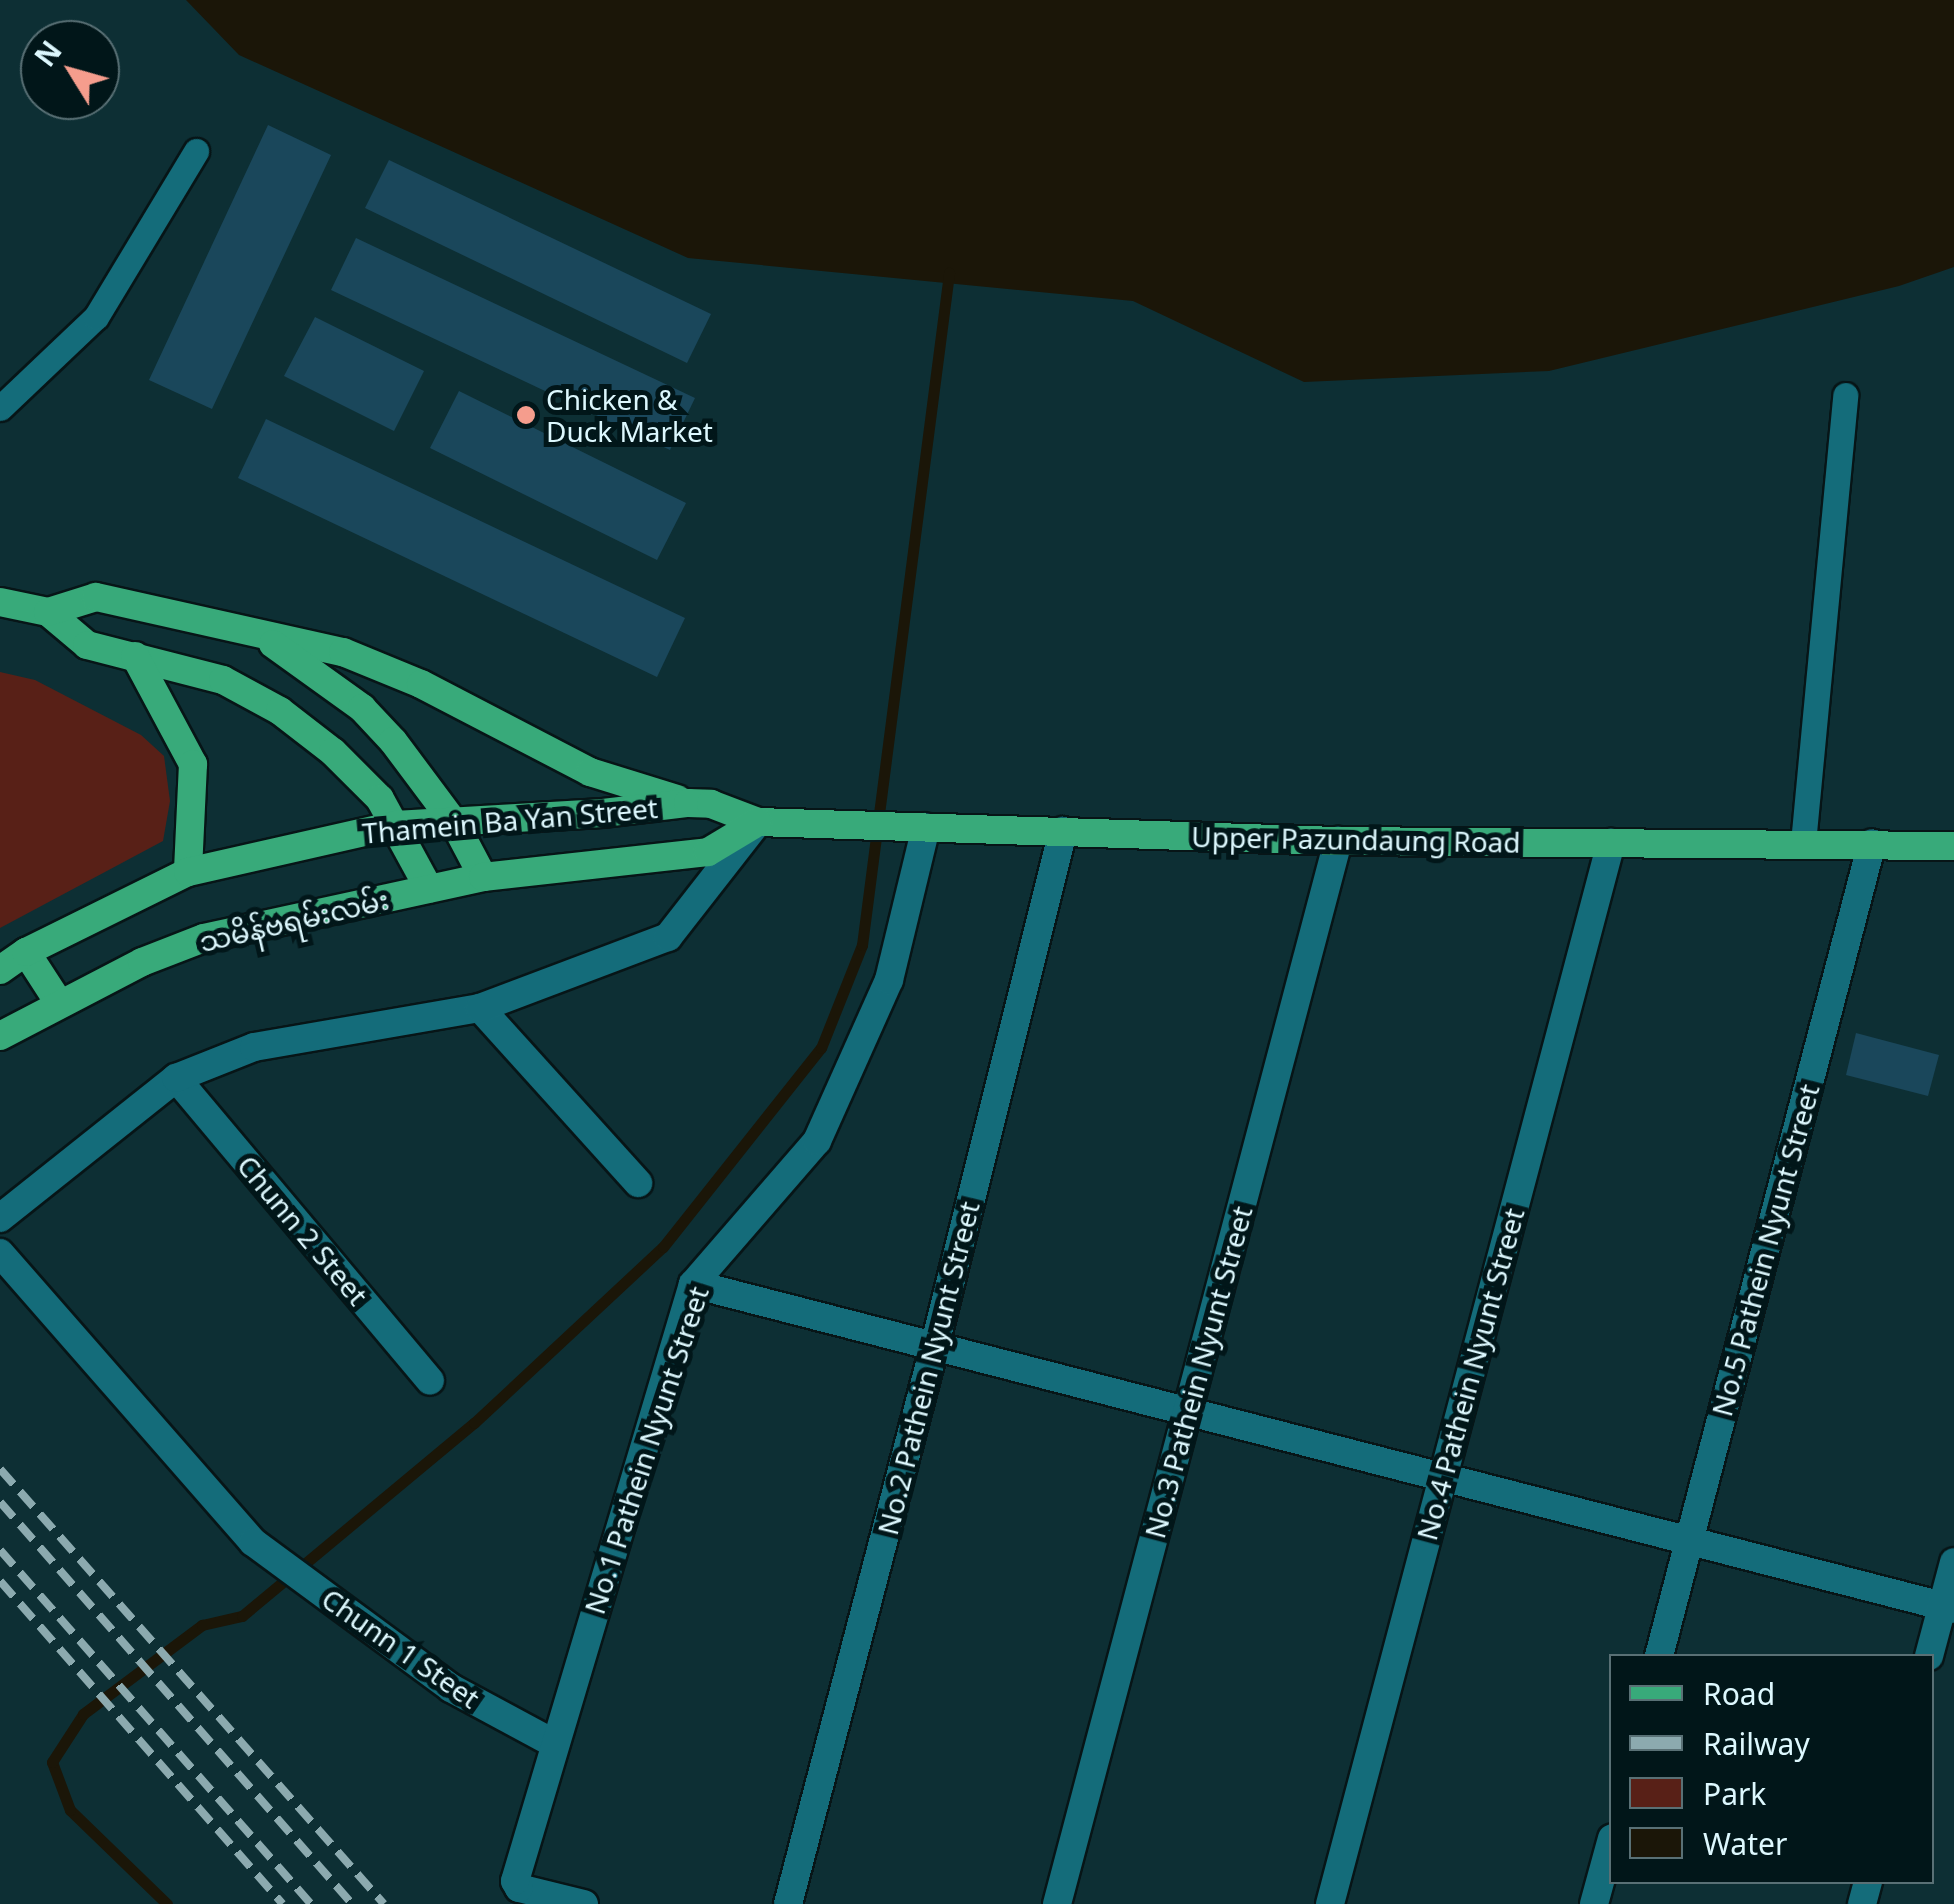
<!DOCTYPE html>
<html>
<head>
<meta charset="utf-8">
<style>
	body { margin:0 }
	#map { position:relative; width:1954px; height:1904px; overflow:hidden; background:#0d2f34; font-family:"Noto Sans","Noto Sans Myanmar",sans-serif }
	div>[style] { position:absolute }
	.green>* { inset:0; background:#582017 }
	.water>* { inset:0; background:#1b1608 }
	.stream>* { height:11px; margin:-5.5px; padding:0 5.5px; transform-origin:5.5px; border-radius:5.5px; background:#1b1608 }
	.building>* { inset:0; background:#1a475b }
	.roads { filter:drop-shadow(2px 0 #071517) drop-shadow(-2px 0 #071517) drop-shadow(0 2px #071517) drop-shadow(0 -2px #071517) }
	.service>* { height:25px; margin:-12.5px; padding:0 12.5px; transform-origin:12.5px; border-radius:12.5px; background:#146c7a }
	.minor>* { height:28px; margin:-14px; padding:0 14px; transform-origin:14px; border-radius:14px; background:#146c7a }
	.primary>* { height:28px; margin:-14px; padding:0 14px; transform-origin:14px; border-radius:14px; background:#38aa7a }
	.rail>* { height:8px; margin-top:-4px; transform-origin:0; background:repeating-linear-gradient(90deg,#8caaaf 0 20px,transparent 0 30px) }
	.dots>* { width:28px; height:28px; translate:-50% -50%; box-sizing:border-box; border:5px solid #011619; border-radius:50% }
	span { translate:-50% -50%; white-space:nowrap; text-align:center; line-height:1.15; -webkit-text-stroke:10px #011619; paint-order:stroke }
	.poi-label { font-size:28px; color:#ddf8fe }
	.left { translate:0 -50%; text-align:left }
	.street-label { font-size:28px; color:#ddf8fe }
	.legend { position:absolute; left:1609px; top:1654px; width:325px; height:230px; box-sizing:border-box; background:#011619; border:2px solid #597075; margin:0; padding:12px 18px; list-style:none; font-size:30px; color:#ddf8fe }
	.legend li { display:flex; align-items:center; gap:20px; height:50px }
	.legend b { width:50px; border:2px solid #597075 }
	.north { position:absolute; left:20px; top:20px; width:100px; height:100px; box-sizing:border-box; background:#011619; border:2px solid #597075; border-radius:50%; rotate:307deg; font-size:28px; font-weight:700; line-height:40px; text-align:center; color:#ddf8fe }
	.north::after { content:''; display:block; margin:auto; width:35px; height:45px; background:#f59d8d; clip-path:polygon(50% 0,100% 100%,50% 72%,0 100%) }
</style>
</head>
<body>
<div id="map">
	<div class="green">
		<div style="clip-path:polygon(0 672px,35px 680px,141px 735px,164px 756px,170px 801px,163px 841px,0 928px)"></div>
	</div>
	<div class="water">
		<div style="clip-path:polygon(186px 0,1954px 0,1954px 267px,1899px 286px,1549px 371px,1304px 382px,1133px 301px,688px 258px,239px 55px)"></div>
	</div>
	<div class="stream">
		<div style="left:167px;top:1904px;width:135px;rotate:-135.9deg"></div>
		<div style="left:70px;top:1810px;width:51px;rotate:-110.6deg"></div>
		<div style="left:52px;top:1762px;width:57px;rotate:-57.1deg"></div>
		<div style="left:83px;top:1714px;width:149px;rotate:-36.8deg"></div>
		<div style="left:202px;top:1625px;width:41px;rotate:-12.7deg"></div>
		<div style="left:242px;top:1616px;width:302px;rotate:-39.8deg"></div>
		<div style="left:474px;top:1423px;width:258px;rotate:-43deg"></div>
		<div style="left:663px;top:1247px;width:254px;rotate:-51.6deg"></div>
		<div style="left:821px;top:1048px;width:111px;rotate:-68.3deg"></div>
		<div style="left:862px;top:945px;width:678px;rotate:-82.62deg"></div>
	</div>
	<div class="building">
		<div style="clip-path:polygon(268px 125px,331px 155px,212px 409px,149px 380px)"></div>
		<div style="clip-path:polygon(389px 160px,711px 314px,687px 363px,365px 208px)"></div>
		<div style="clip-path:polygon(356px 238px,695px 398px,670px 450px,331px 290px)"></div>
		<div style="clip-path:polygon(315px 317px,424px 371px,394px 431px,284px 376px)"></div>
		<div style="clip-path:polygon(459px 391px,686px 503px,657px 560px,430px 448px)"></div>
		<div style="clip-path:polygon(266px 419px,685px 618px,657px 677px,238px 478px)"></div>
		<div style="clip-path:polygon(1856px 1033px,1939px 1055px,1928px 1096px,1846px 1075px)"></div>
	</div>
	<div class="roads">
		<div class="service">
			<div style="left:0;top:408px;width:132px;rotate:-43.5deg"></div>
			<div style="left:96px;top:317px;width:194px;rotate:-58.9deg"></div>
			<div style="left:1803px;top:843px;width:450px;rotate:-84.6deg"></div>
		</div>
		<div class="minor">
			<div style="left:480px;top:1008px;width:236px;rotate:47.9deg"></div>
			<div style="left:176px;top:1078px;width:395px;rotate:50deg"></div>
			<div style="left:0;top:1218px;width:225px;rotate:-38.5deg"></div>
			<div style="left:176px;top:1078px;width:84px;rotate:-21.7deg"></div>
			<div style="left:254px;top:1047px;width:229px;rotate:-9.8deg"></div>
			<div style="left:480px;top:1008px;width:201px;rotate:-20.7deg"></div>
			<div style="left:668px;top:937px;width:145px;rotate:-52deg"></div>
			<div style="left:0;top:1253px;width:384px;rotate:48.8deg"></div>
			<div style="left:253px;top:1542px;width:246px;rotate:36.4deg"></div>
			<div style="left:451px;top:1688px;width:118px;rotate:28.3deg"></div>
			<div style="left:693px;top:1284px;width:1302px;rotate:14.45deg"></div>
			<div style="left:1659px;top:1656px;width:840px;rotate:-75.32deg"></div>
			<div style="left:1929px;top:1656px;width:97px;rotate:-75.1deg"></div>
			<div style="left:584px;top:1904px;width:67px;rotate:-166.2deg"></div>
			<div style="left:519px;top:1888px;width:8px;rotate:-120deg"></div>
			<div style="left:515px;top:1881px;width:623px;rotate:-73.4deg"></div>
			<div style="left:693px;top:1284px;width:189px;rotate:-49.1deg"></div>
			<div style="left:817px;top:1141px;width:176px;rotate:-65.9deg"></div>
			<div style="left:889px;top:980px;width:157px;rotate:-76.4deg"></div>
			<div style="left:788px;top:1904px;width:575px;rotate:-75.29deg"></div>
			<div style="left:934px;top:1348px;width:533px;rotate:-75.99deg"></div>
			<div style="left:1057px;top:1904px;width:1100px;rotate:-75.19deg"></div>
			<div style="left:1330px;top:1904px;width:1098px;rotate:-75.17deg"></div>
			<div style="left:1594px;top:1904px;width:68px;rotate:-74.7deg"></div>
			<div style="left:1862px;top:1904px;width:23px;rotate:-75deg"></div>
		</div>
		<div class="primary">
			<div style="left:0;top:602px;width:49px;rotate:11.8deg"></div>
			<div style="left:48px;top:612px;width:51px;rotate:40.2deg"></div>
			<div style="left:87px;top:645px;width:140px;rotate:14.4deg"></div>
			<div style="left:223px;top:680px;width:65px;rotate:28.5deg"></div>
			<div style="left:280px;top:711px;width:67px;rotate:37.7deg"></div>
			<div style="left:333px;top:752px;width:66px;rotate:45deg"></div>
			<div style="left:380px;top:799px;width:102px;rotate:61.4deg"></div>
			<div style="left:48px;top:612px;width:50px;rotate:-17.4deg"></div>
			<div style="left:96px;top:597px;width:253px;rotate:12.6deg"></div>
			<div style="left:343px;top:652px;width:84px;rotate:22.3deg"></div>
			<div style="left:421px;top:684px;width:191px;rotate:27.5deg"></div>
			<div style="left:590px;top:772px;width:91px;rotate:17.2deg"></div>
			<div style="left:273px;top:644px;width:110px;rotate:35.7deg"></div>
			<div style="left:362px;top:708px;width:45px;rotate:46.8deg"></div>
			<div style="left:393px;top:741px;width:104px;rotate:53.2deg"></div>
			<div style="left:455px;top:824px;width:60px;rotate:62.2deg"></div>
			<div style="left:135px;top:656px;width:123px;rotate:61.8deg"></div>
			<div style="left:193px;top:764px;width:108px;rotate:92.7deg"></div>
			<div style="left:26px;top:952px;width:61px;rotate:57.1deg"></div>
			<div style="left:0;top:970px;width:32px;rotate:-35deg"></div>
			<div style="left:26px;top:952px;width:181px;rotate:-26.3deg"></div>
			<div style="left:188px;top:872px;width:212px;rotate:-12.8deg"></div>
			<div style="left:395px;top:825px;width:208px;rotate:-3.3deg"></div>
			<div style="left:603px;top:813px;width:86px;rotate:-6.7deg"></div>
			<div style="left:688px;top:803px;width:23px;rotate:2deg"></div>
			<div style="left:711px;top:804px;width:50px;rotate:21deg"></div>
			<div style="left:758px;top:822px;width:580px;rotate:1.88deg"></div>
			<div style="left:1338px;top:841px;width:616px;rotate:0.47deg"></div>
			<div style="left:0;top:1036px;width:160px;rotate:-27.5deg"></div>
			<div style="left:142px;top:962px;width:66px;rotate:-21.2deg"></div>
			<div style="left:204px;top:938px;width:286px;rotate:-12.3deg"></div>
			<div style="left:483px;top:877px;width:226px;rotate:-6.3deg"></div>
			<div style="left:708px;top:852px;width:58px;rotate:-31deg"></div>
		</div>
	</div>
	<div class="rail">
		<div style="left:0;top:1469px;width:580px;rotate:48.56deg"></div>
		<div style="left:0;top:1502px;width:534px;rotate:48.79deg"></div>
		<div style="left:0;top:1550px;width:471px;rotate:48.7deg"></div>
		<div style="left:0;top:1581px;width:429px;rotate:48.8deg"></div>
	</div>
	<div class="dots">
		<div style="left:526px;top:415px;background:#f59d8d"></div>
	</div>
	<div class="poi-label">
		<span class="left" style="left:546px;top:415px">Chicken &amp;<br>Duck Market</span>
	</div>
	<div class="street-label">
		<span style="left:510px;top:820px;rotate:-5deg">Thamein Ba Yan Street</span>
		<span style="left:1356px;top:839px;rotate:1deg">Upper Pazundaung Road</span>
		<span style="left:294px;top:920px;rotate:-13deg">သမိန်ဗရမ်းလမ်း</span>
		<span style="left:303px;top:1230px;rotate:50deg">Chunn 2 Steet</span>
		<span style="left:1765px;top:1250px;rotate:-75deg">No.5 Pathein Nyunt Street</span>
		<span style="left:928px;top:1368px;rotate:-76deg">No.2 Pathein Nyunt Street</span>
		<span style="left:1198px;top:1372px;rotate:-75deg">No.3 Pathein Nyunt Street</span>
		<span style="left:1470px;top:1374px;rotate:-75deg">No.4 Pathein Nyunt Street</span>
		<span style="left:646px;top:1450px;rotate:-72deg">No.1 Pathein Nyunt Street</span>
		<span style="left:401px;top:1648px;rotate:35deg">Chunn 1 Steet</span>
	</div>
	<ul class="legend">
	<li><b style="height:12px;background:#38aa7a"></b>Road</li>
	<li><b style="height:12px;background:#8caaaf"></b>Railway</li>
	<li><b style="height:28px;background:#582017"></b>Park</li>
	<li><b style="height:28px;background:#1b1608"></b>Water</li>
	</ul>
	<div class="north">N</div>
</div>
</body>
</html>
